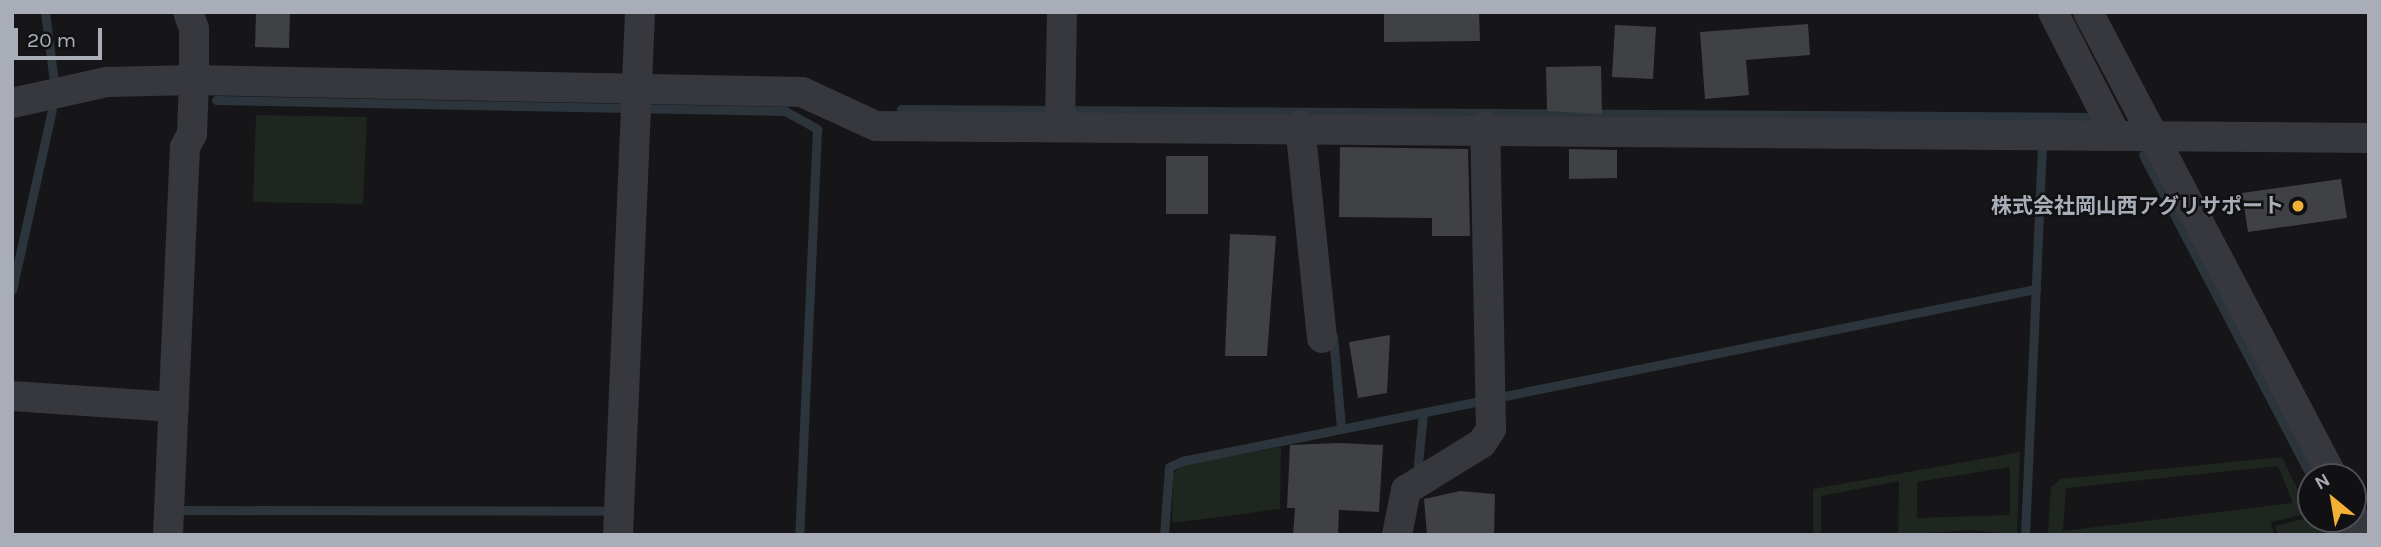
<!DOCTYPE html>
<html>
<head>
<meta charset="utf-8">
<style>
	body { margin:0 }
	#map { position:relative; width:2381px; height:547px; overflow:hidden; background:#161618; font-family:Karla,"Noto Sans JP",sans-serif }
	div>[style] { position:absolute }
	.green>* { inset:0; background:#1e261f }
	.stream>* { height:9px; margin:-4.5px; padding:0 4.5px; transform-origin:4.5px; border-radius:4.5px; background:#2c353c }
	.building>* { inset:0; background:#404145 }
	.minor>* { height:30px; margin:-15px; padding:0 15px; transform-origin:15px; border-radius:15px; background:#37383d }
	.dots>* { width:19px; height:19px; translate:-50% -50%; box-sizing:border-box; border:4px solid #111113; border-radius:50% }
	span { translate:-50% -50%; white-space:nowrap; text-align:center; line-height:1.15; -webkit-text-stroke:5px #111113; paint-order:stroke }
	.poi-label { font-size:21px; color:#a8adb8; font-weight:700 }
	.right { translate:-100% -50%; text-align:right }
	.frame { position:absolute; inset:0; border:14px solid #a8adb8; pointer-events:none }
	.north { position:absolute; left:2297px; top:463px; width:70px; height:70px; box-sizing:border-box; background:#111113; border:2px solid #4d4f55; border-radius:50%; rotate:330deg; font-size:19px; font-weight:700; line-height:28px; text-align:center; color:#a8adb8 }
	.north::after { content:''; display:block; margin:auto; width:24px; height:32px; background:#f2b134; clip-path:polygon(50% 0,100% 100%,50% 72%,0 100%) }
	.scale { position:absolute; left:14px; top:28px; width:88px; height:32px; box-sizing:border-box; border:4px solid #a8adb8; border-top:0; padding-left:9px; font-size:21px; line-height:24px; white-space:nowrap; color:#a8adb8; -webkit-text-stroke:5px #111113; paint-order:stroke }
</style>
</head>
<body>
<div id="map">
	<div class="green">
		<div style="clip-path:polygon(256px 115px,367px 117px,363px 204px,253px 202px)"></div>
		<div style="clip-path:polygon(1281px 447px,1280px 509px,1172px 523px,1173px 475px,1181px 465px)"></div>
		<div style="clip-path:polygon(evenodd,2020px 452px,2017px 535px,1972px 530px,1898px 535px,1899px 481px,1821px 496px,1821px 535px,1813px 535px,1813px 489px,2020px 452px,2010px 467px,2010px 515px,1917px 518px,1917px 482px,2010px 467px)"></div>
		<div style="clip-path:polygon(evenodd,2282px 457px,2309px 513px,2271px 522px,2274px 535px,2048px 535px,2051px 487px,2061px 479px,2282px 457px,2278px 466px,2293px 503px,2063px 531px,2066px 488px,2278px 466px)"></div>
		<div style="clip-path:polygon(2311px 517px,2327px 519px,2334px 535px,2278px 535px,2275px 526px)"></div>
	</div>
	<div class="stream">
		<div style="left:45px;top:12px;width:71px;rotate:82.7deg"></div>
		<div style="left:216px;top:100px;width:569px;rotate:1.11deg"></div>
		<div style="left:785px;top:111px;width:37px;rotate:29deg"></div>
		<div style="left:817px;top:129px;width:406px;rotate:92.5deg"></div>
		<div style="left:901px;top:109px;width:1193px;rotate:0.38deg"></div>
		<div style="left:2143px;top:155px;width:363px;rotate:62.4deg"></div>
		<div style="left:12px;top:290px;width:184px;rotate:-77.5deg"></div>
		<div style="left:1333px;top:336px;width:92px;rotate:85deg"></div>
		<div style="left:1417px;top:474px;width:61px;rotate:-84.4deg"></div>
		<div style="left:182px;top:510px;width:432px;rotate:0.1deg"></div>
		<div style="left:2333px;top:519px;width:18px;rotate:61deg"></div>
		<div style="left:1164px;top:535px;width:68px;rotate:-85.8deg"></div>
		<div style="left:1169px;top:467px;width:14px;rotate:-25deg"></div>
		<div style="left:1182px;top:461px;width:871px;rotate:-11.39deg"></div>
		<div style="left:2025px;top:535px;width:384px;rotate:-87.5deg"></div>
	</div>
	<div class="building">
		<div style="clip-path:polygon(256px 12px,290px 12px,289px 48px,255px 47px)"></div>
		<div style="clip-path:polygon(1384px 12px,1479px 12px,1480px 41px,1384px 42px)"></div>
		<div style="clip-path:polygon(1808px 24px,1810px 55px,1746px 60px,1749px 95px,1705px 99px,1700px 32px)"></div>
		<div style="clip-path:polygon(1615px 25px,1656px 27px,1653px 79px,1612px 77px)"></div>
		<div style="clip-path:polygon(1601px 66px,1602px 114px,1547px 111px,1546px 67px)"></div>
		<div style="clip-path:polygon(1340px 147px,1468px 149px,1470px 236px,1432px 236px,1432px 218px,1339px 217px)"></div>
		<div style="clip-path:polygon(1569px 149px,1617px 150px,1617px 178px,1569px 179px)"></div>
		<div style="clip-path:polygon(1166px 156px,1208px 156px,1208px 214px,1166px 214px)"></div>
		<div style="clip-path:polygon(2341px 179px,2347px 218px,2248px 232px,2242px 193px)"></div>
		<div style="clip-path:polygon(1230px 234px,1276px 236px,1267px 356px,1225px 356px)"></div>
		<div style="clip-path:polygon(1390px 335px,1387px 393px,1358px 398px,1349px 342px)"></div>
		<div style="clip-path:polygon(1338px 443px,1383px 445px,1379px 512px,1339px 510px,1338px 535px,1293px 535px,1295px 508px,1287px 508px,1290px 445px)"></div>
		<div style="clip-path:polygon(1460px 491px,1495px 494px,1494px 535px,1427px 535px,1424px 499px)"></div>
	</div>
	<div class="minor">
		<div style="left:2053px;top:12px;width:136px;rotate:62.9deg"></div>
		<div style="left:2088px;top:12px;width:526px;rotate:62.22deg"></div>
		<div style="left:12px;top:103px;width:97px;rotate:-12.5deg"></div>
		<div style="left:107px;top:82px;width:87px;rotate:-1.3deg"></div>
		<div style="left:194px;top:80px;width:608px;rotate:1.13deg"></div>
		<div style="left:802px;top:92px;width:81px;rotate:24.7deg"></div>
		<div style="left:876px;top:126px;width:1493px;rotate:0.46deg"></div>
		<div style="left:1060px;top:125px;width:113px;rotate:-89deg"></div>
		<div style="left:1300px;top:125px;width:214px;rotate:84.1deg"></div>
		<div style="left:12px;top:396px;width:162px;rotate:3.9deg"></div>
		<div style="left:2353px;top:516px;width:21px;rotate:62deg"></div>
		<div style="left:168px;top:535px;width:388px;rotate:-87.5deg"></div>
		<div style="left:185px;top:147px;width:15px;rotate:-62deg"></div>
		<div style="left:192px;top:134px;width:54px;rotate:-87.9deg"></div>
		<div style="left:194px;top:80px;width:51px;rotate:-90deg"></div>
		<div style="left:194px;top:29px;width:18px;rotate:-109deg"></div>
		<div style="left:618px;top:535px;width:523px;rotate:-87.59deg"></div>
		<div style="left:1397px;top:535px;width:46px;rotate:-78.7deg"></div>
		<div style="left:1406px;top:490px;width:89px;rotate:-31.7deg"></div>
		<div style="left:1482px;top:443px;width:17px;rotate:-57deg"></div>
		<div style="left:1491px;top:429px;width:302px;rotate:-91.1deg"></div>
	</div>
	<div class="dots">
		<div style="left:2298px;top:206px;background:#f2b134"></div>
	</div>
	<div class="poi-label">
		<span class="right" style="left:2284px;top:206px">株式会社岡山西アグリサポート</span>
	</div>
	<div class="frame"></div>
	<div class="north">N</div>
	<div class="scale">20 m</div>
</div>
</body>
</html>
